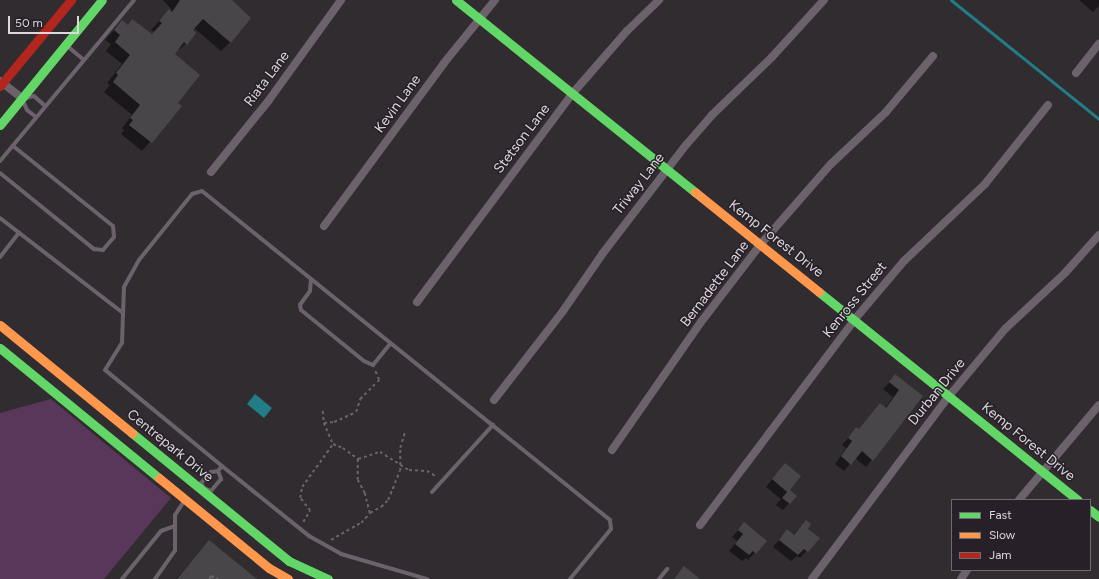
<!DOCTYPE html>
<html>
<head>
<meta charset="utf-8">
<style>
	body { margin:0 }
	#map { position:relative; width:1099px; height:579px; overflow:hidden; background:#302c30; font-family:Figtree,sans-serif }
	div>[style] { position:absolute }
	.green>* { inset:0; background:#59375a }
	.water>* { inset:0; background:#227d86 }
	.shadow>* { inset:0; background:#0007 }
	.stream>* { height:3px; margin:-1.5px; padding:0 1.5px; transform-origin:1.5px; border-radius:1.5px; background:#227d86 }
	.building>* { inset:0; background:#494649 }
	.path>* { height:1.5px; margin-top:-0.75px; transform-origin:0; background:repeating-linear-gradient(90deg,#6a636a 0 3px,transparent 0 6px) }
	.lane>* { height:4px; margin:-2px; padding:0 2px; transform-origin:2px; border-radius:2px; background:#6c626c }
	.street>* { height:8px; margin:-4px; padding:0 4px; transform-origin:4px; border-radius:4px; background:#6c626c }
	.fast>* { height:9px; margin:-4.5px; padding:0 4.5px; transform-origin:4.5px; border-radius:4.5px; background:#63d668 }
	.slow>* { height:9px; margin:-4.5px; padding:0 4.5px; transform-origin:4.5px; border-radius:4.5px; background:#ff974d }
	.jam>* { height:9px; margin:-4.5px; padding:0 4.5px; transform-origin:4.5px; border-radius:4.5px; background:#b3261e }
	span { translate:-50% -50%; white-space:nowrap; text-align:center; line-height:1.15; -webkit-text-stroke:3px #282028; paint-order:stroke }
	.street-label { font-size:14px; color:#ded8de }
	.legend { position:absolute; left:951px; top:499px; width:140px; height:72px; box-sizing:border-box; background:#282028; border:1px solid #716a71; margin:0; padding:5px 7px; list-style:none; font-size:12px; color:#ded8de }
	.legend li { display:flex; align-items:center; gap:8px; height:20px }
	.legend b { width:20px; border:1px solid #716a71 }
	.scale { position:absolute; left:8px; top:16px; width:71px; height:18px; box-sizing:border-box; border:2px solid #ded8de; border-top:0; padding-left:5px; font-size:12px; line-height:14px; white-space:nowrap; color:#ded8de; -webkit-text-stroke:3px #282028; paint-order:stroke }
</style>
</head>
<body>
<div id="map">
	<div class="green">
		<div style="clip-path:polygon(51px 399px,171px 498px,104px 579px,0 579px,0 413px)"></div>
	</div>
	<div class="water">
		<div style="clip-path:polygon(255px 394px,272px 408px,264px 418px,247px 404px)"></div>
	</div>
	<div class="shadow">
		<div style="clip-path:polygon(163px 0,231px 0,230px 42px,221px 51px,194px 28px,192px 31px,186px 44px,173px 54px,177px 103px,180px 106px,142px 151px,121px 134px,124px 130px,122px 128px,132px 115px,104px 92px,110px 85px,107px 83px,122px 64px,106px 51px,111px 44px,105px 40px,122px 21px,127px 26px,132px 21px,151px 35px,154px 32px,151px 30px,160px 20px,172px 10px)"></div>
		<div style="clip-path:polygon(1079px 0,1099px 0,1099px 6px,1093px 12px)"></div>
		<div style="clip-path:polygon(896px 376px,922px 396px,866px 467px,855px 458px,844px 471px,835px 464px,846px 448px,842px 445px,856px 429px,858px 430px,885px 408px,893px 397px,883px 389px)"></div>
		<div style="clip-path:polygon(779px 471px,788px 490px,789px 503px,783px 510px,776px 505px,781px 499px,766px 487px)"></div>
		<div style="clip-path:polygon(806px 521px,807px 529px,818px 538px,800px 558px,797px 556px,791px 561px,773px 547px,787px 531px,793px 535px)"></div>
		<div style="clip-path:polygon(744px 524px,766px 541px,748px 560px,746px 558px,742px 561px,729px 551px,737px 541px,732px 537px)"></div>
		<div style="clip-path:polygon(209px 541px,256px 579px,176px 579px)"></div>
	</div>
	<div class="stream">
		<div style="left:951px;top:0;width:190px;rotate:38.8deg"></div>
	</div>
	<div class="building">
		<div style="clip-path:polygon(180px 0,232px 0,251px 18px,231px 43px,203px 19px,193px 30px,196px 33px,187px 45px,184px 42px,175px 54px,200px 75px,178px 103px,182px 106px,152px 143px,129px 125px,133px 120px,130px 118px,140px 105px,113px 82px,118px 75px,116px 73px,130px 55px,115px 42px,120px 35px,114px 30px,122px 20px,128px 25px,132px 19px,152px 34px,162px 23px,159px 21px,169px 9px,172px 12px)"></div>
		<div style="clip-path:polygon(895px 374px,923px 396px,873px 461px,862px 451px,851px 465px,841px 456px,852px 441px,848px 438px,856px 427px,859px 429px,880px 403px,886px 408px,899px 390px,889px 382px)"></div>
		<div style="clip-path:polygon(785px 463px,801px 476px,790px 490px,797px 496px,790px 504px,782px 498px,787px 492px,772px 479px)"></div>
		<div style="clip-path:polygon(806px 520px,811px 524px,808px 529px,820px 538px,808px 552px,804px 549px,798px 555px,779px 540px,787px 529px,794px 535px)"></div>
		<div style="clip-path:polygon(744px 522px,767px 541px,756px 554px,753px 551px,749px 555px,735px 544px,743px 534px,738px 530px)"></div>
		<div style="clip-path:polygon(209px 540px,257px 579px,177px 579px)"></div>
		<div style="clip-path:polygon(684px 566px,700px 579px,674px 579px)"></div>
	</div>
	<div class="path">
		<div style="left:323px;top:411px;width:12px;rotate:85deg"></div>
		<div style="left:324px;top:423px;width:23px;rotate:67deg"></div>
		<div style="left:324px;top:423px;width:10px;rotate:-6deg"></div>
		<div style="left:334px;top:422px;width:24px;rotate:-24deg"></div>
		<div style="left:356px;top:412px;width:14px;rotate:-73deg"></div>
		<div style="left:360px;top:399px;width:27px;rotate:-45deg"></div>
		<div style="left:379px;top:380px;width:10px;rotate:-114deg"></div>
		<div style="left:358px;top:459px;width:23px;rotate:-18deg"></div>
		<div style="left:380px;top:452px;width:34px;rotate:32deg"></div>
		<div style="left:409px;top:470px;width:18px;rotate:3deg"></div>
		<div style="left:427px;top:471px;width:12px;rotate:31deg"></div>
		<div style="left:303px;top:522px;width:13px;rotate:-58deg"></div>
		<div style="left:310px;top:511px;width:16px;rotate:-128deg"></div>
		<div style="left:300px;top:498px;width:11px;rotate:-80deg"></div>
		<div style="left:302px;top:487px;width:53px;rotate:-54.2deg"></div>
		<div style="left:333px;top:444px;width:11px;rotate:22deg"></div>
		<div style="left:343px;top:448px;width:19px;rotate:36deg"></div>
		<div style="left:358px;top:459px;width:21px;rotate:90deg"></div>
		<div style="left:358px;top:480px;width:15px;rotate:62deg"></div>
		<div style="left:365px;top:493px;width:21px;rotate:76deg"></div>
		<div style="left:331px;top:540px;width:34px;rotate:-30deg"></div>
		<div style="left:361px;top:523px;width:13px;rotate:-48deg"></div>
		<div style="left:370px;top:513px;width:13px;rotate:-29deg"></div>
		<div style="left:381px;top:507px;width:10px;rotate:-45deg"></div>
		<div style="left:388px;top:500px;width:31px;rotate:-68deg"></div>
		<div style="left:400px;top:471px;width:23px;rotate:-90deg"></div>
		<div style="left:400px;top:448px;width:17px;rotate:-73deg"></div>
		<div style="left:209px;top:579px;width:4px;rotate:-56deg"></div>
		<div style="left:211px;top:576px;width:8px;rotate:23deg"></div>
	</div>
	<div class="lane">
		<div style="left:66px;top:45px;width:23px;rotate:40deg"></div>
		<div style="left:26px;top:98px;width:8px;rotate:-14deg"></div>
		<div style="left:34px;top:96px;width:15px;rotate:42deg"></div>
		<div style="left:23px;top:101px;width:10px;rotate:66deg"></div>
		<div style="left:27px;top:110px;width:11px;rotate:38deg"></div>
		<div style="left:0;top:161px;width:209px;rotate:-50.2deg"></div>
		<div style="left:0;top:173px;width:121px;rotate:39deg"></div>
		<div style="left:94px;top:249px;width:9px;rotate:6deg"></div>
		<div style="left:103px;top:250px;width:17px;rotate:-50deg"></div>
		<div style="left:114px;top:237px;width:11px;rotate:-95deg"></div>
		<div style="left:113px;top:226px;width:128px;rotate:-141.3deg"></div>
		<div style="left:0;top:218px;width:155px;rotate:37.7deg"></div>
		<div style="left:0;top:257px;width:31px;rotate:-52deg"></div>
		<div style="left:311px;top:279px;width:12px;rotate:95deg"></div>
		<div style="left:310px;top:291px;width:17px;rotate:126deg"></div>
		<div style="left:300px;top:305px;width:5px;rotate:79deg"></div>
		<div style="left:301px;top:310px;width:81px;rotate:39deg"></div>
		<div style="left:364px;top:361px;width:10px;rotate:24deg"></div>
		<div style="left:373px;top:365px;width:28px;rotate:-51deg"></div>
		<div style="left:222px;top:466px;width:112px;rotate:38.8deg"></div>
		<div style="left:309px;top:536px;width:37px;rotate:29deg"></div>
		<div style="left:341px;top:554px;width:90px;rotate:16.2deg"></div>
		<div style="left:218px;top:471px;width:6px;rotate:-51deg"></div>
		<div style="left:222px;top:466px;width:151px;rotate:-140.6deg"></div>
		<div style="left:105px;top:370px;width:32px;rotate:-58deg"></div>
		<div style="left:122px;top:343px;width:56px;rotate:-88deg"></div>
		<div style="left:124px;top:287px;width:31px;rotate:-61deg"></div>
		<div style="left:139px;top:260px;width:85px;rotate:-51.2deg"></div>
		<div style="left:192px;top:194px;width:10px;rotate:-17deg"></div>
		<div style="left:202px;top:191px;width:524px;rotate:38.88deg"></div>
		<div style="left:610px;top:520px;width:9px;rotate:84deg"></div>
		<div style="left:611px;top:529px;width:65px;rotate:129.4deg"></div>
		<div style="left:218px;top:471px;width:9px;rotate:69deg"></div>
		<div style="left:221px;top:479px;width:16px;rotate:130deg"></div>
		<div style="left:211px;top:491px;width:8px;rotate:-157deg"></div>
		<div style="left:204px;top:488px;width:6px;rotate:-121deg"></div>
		<div style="left:201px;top:483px;width:15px;rotate:-48deg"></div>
		<div style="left:211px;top:472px;width:7px;rotate:-8deg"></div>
		<div style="left:432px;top:492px;width:91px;rotate:-47.7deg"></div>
		<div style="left:122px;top:579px;width:62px;rotate:-50.9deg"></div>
		<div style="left:161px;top:531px;width:15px;rotate:-20deg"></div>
		<div style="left:155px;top:579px;width:35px;rotate:-55deg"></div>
		<div style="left:175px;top:550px;width:35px;rotate:-90deg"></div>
		<div style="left:175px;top:515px;width:17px;rotate:-57deg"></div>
		<div style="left:659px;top:579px;width:13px;rotate:-51deg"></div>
	</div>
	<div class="street">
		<div style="left:1076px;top:73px;width:37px;rotate:-52deg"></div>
		<div style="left:0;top:81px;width:28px;rotate:38deg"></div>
		<div style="left:211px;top:172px;width:92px;rotate:-51.1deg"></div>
		<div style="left:269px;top:100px;width:123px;rotate:-54.2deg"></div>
		<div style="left:324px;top:226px;width:202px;rotate:-53.6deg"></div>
		<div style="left:444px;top:63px;width:81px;rotate:-51deg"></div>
		<div style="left:417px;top:302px;width:259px;rotate:-53.3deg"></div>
		<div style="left:572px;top:94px;width:84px;rotate:-48.9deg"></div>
		<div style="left:627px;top:31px;width:45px;rotate:-44.1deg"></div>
		<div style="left:494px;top:400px;width:113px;rotate:-52.2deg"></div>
		<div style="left:563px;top:311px;width:70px;rotate:-55.4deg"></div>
		<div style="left:603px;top:253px;width:136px;rotate:-52.5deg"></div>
		<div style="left:686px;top:145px;width:40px;rotate:-49deg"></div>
		<div style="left:712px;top:115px;width:83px;rotate:-44deg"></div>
		<div style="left:772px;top:57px;width:77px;rotate:-47.6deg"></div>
		<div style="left:612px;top:450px;width:156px;rotate:-55.2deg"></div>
		<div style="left:701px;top:322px;width:97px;rotate:-52.5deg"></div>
		<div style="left:760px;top:245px;width:108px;rotate:-48.8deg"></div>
		<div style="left:831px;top:164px;width:76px;rotate:-43.4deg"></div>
		<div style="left:886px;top:112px;width:73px;rotate:-50deg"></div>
		<div style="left:1019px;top:500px;width:124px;rotate:-49.9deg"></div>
		<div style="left:700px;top:525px;width:258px;rotate:-53deg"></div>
		<div style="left:855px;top:319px;width:76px;rotate:-49.8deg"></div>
		<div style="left:904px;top:261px;width:112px;rotate:-43.5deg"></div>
		<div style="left:985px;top:184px;width:101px;rotate:-51.4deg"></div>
		<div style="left:812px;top:579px;width:229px;rotate:-53.2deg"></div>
		<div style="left:949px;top:396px;width:87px;rotate:-50.1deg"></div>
		<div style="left:1005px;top:329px;width:82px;rotate:-43deg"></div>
		<div style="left:1065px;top:273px;width:51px;rotate:-48.2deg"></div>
		<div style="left:961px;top:579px;width:11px;rotate:-56deg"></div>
	</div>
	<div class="fast">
		<div style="left:456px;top:0;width:307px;rotate:38.8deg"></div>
		<div style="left:0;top:125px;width:161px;rotate:-50.8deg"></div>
		<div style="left:819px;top:292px;width:332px;rotate:38.8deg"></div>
		<div style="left:0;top:348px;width:205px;rotate:39.3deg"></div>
		<div style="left:132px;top:433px;width:203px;rotate:39.2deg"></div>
		<div style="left:289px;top:561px;width:43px;rotate:24.8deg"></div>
		<div style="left:1090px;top:510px;width:11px;rotate:38deg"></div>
	</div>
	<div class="slow">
		<div style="left:695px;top:192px;width:159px;rotate:38.9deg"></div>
		<div style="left:0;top:325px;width:171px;rotate:39.3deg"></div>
		<div style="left:159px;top:478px;width:142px;rotate:39.3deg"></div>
		<div style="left:269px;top:568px;width:22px;rotate:30deg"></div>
	</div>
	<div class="jam">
		<div style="left:0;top:86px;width:112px;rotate:-50.5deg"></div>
	</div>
	<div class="street-label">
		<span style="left:267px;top:79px;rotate:-53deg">Riata Lane</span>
		<span style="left:398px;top:104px;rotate:-54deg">Kevin Lane</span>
		<span style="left:522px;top:139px;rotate:-53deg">Stetson Lane</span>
		<span style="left:639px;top:184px;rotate:-52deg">Triway Lane</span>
		<span style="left:776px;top:239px;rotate:38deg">Kemp Forest Drive</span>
		<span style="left:715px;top:284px;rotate:-53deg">Bernadette Lane</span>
		<span style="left:855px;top:300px;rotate:-51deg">Kenross Street</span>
		<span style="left:937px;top:392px;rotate:-51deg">Durban Drive</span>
		<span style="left:1028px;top:442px;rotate:39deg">Kemp Forest Drive</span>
		<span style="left:170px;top:446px;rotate:39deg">Centrepark Drive</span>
	</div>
	<ul class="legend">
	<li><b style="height:5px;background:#63d668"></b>Fast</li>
	<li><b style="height:5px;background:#ff974d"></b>Slow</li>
	<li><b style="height:5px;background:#b3261e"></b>Jam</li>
	</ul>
	<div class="scale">50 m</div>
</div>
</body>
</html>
